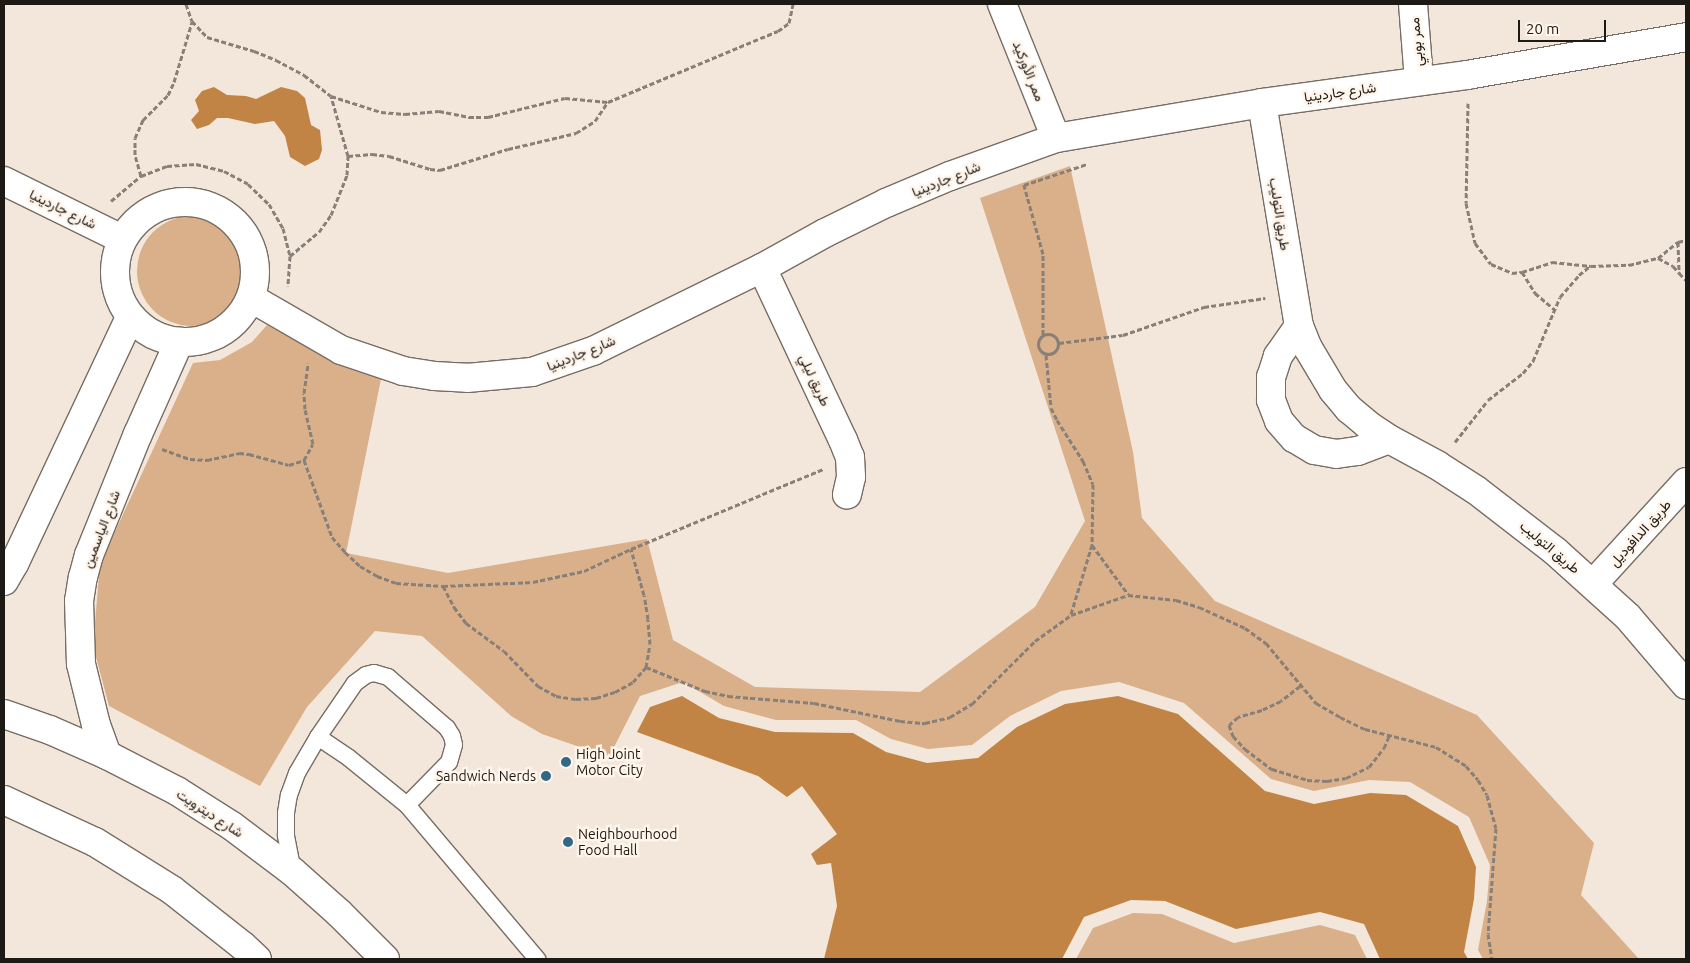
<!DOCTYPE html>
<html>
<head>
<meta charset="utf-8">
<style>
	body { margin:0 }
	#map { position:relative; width:1690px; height:963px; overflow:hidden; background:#f3e7db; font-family:Ubuntu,Vazirmatn,sans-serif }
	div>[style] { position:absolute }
	.green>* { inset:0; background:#d9b089 }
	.round { border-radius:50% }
	.water>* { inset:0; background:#c18444 }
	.path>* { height:3px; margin-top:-1.5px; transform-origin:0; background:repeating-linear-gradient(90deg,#888078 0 5px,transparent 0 7.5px) }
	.path>.ring { margin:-1.5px; padding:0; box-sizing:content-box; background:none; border:3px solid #888078; border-radius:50% }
	.roads { filter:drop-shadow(1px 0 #786d63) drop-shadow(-1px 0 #786d63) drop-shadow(0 1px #786d63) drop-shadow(0 -1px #786d63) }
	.service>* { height:16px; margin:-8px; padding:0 8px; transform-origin:8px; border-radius:8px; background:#fff }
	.minor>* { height:28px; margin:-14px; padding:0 14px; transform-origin:14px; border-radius:14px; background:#fff }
	.minor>.ring { margin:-14px; padding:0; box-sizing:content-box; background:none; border:28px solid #fff; border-radius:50% }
	.tertiary>* { height:28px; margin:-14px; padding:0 14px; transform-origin:14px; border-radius:14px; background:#fff }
	.dots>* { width:14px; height:14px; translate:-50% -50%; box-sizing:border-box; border:2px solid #fff5eb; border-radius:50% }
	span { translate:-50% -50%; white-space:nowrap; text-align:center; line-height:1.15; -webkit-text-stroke:5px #fff5eb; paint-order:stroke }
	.street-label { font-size:14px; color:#1d1915 }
	.poi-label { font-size:14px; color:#1d1915 }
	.left { translate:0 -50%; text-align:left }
	.right { translate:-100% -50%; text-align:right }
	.frame { position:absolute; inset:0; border:5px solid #1d1915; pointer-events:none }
	.scale { position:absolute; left:1518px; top:20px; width:88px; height:22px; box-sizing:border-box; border:2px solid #1d1915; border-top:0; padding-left:6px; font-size:15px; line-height:18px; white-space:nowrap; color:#1d1915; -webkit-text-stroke:4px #fff5eb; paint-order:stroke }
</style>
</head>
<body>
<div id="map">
	<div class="green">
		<div style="clip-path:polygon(1070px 166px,1133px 452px,1142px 518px,1215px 601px,1477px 715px,1594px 843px,1581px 895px,1639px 959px,1483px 959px,1478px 950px,1487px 901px,1490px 865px,1469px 817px,1410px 782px,1369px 780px,1314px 791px,1271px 779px,1184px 703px,1119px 682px,1061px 691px,1010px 716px,972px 745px,928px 749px,891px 739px,856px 720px,776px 720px,724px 706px,683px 682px,640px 696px,609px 757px,542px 734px,511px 716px,422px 636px,375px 631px,307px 707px,260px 786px,109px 706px,93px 646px,100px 564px,193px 363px,220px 360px,252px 342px,267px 325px,346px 366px,382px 374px,346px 553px,448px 573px,647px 539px,673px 640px,755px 687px,920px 692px,1035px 607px,1085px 521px,980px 198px)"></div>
		<div class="round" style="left:137px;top:216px;width:110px;height:110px"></div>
		<div style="clip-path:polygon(1133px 913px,1162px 914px,1234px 943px,1320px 925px,1355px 935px,1367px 959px,1076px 959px,1093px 928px)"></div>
	</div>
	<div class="water">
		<div style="clip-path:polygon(214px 87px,227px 95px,246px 96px,256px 99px,281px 87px,297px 91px,305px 98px,311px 125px,320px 130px,322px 150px,319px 159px,305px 166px,290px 157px,285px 136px,274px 121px,255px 124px,228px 118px,217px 118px,209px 125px,197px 129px,191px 120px,199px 111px,195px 100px,202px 91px)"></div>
		<div style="clip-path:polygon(682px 696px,719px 718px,775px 732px,853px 733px,886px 752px,927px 763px,978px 758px,1017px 727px,1065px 704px,1118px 696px,1178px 714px,1265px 791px,1314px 804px,1370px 793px,1406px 795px,1458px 826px,1476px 867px,1474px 899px,1464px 952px,1468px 959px,1380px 959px,1364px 924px,1320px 912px,1236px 929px,1165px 901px,1131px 900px,1084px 917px,1062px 959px,824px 959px,837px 906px,831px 863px,817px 865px,811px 854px,837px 834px,802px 786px,787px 797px,758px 776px,637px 732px,650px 707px)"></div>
	</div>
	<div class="path">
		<div style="left:186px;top:4px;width:18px;rotate:71deg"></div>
		<div style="left:192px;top:21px;width:22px;rotate:47deg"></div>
		<div style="left:207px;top:37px;width:49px;rotate:16.6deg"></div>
		<div style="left:254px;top:51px;width:24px;rotate:22deg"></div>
		<div style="left:276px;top:60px;width:32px;rotate:28deg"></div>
		<div style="left:304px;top:75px;width:34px;rotate:38deg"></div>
		<div style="left:331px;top:96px;width:52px;rotate:17.7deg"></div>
		<div style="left:381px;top:112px;width:24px;rotate:5deg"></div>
		<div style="left:405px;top:114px;width:34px;rotate:-5deg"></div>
		<div style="left:439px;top:111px;width:31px;rotate:11deg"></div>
		<div style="left:469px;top:117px;width:19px"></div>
		<div style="left:488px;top:117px;width:79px;rotate:-13.9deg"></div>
		<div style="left:565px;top:98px;width:43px;rotate:5.3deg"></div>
		<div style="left:608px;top:102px;width:184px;rotate:-22.7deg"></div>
		<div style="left:778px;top:31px;width:14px;rotate:-36deg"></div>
		<div style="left:789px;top:23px;width:19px;rotate:-78deg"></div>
		<div style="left:1468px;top:103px;width:100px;rotate:91.1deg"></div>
		<div style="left:1466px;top:203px;width:41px;rotate:77.3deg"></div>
		<div style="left:1475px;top:243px;width:26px;rotate:53deg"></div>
		<div style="left:1491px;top:264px;width:23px;rotate:23deg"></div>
		<div style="left:1512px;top:273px;width:10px;rotate:-6deg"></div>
		<div style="left:1522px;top:272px;width:32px;rotate:-18deg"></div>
		<div style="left:1552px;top:262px;width:39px;rotate:6deg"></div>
		<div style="left:1591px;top:266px;width:38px;rotate:-2deg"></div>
		<div style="left:1629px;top:265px;width:30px;rotate:-14deg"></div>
		<div style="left:1658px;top:258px;width:26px;rotate:-39deg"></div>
		<div style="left:1678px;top:242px;width:8px;rotate:-14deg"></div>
		<div style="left:348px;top:156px;width:24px;rotate:-5deg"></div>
		<div style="left:372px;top:154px;width:17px;rotate:7deg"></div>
		<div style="left:389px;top:156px;width:43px;rotate:17.6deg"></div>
		<div style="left:430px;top:169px;width:10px;rotate:6deg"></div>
		<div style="left:440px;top:170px;width:71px;rotate:-17.2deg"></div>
		<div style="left:508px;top:149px;width:70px;rotate:-13.2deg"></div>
		<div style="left:576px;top:133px;width:22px;rotate:-32deg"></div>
		<div style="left:595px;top:121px;width:23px;rotate:-56deg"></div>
		<div style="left:141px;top:176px;width:22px;rotate:-106deg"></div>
		<div style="left:135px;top:155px;width:17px;rotate:-90deg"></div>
		<div style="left:135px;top:138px;width:20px;rotate:-66deg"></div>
		<div style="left:143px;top:120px;width:35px;rotate:-45deg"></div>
		<div style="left:168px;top:95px;width:14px;rotate:-65deg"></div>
		<div style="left:174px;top:82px;width:63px;rotate:-73.3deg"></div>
		<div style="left:111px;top:201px;width:39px;rotate:-40deg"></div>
		<div style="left:141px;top:176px;width:28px;rotate:-21deg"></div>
		<div style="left:167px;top:166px;width:29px;rotate:-4deg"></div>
		<div style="left:196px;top:164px;width:29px;rotate:14deg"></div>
		<div style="left:224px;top:171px;width:27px;rotate:28deg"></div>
		<div style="left:248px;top:184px;width:29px;rotate:44deg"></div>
		<div style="left:269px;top:204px;width:28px;rotate:60deg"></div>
		<div style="left:283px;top:228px;width:29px;rotate:76deg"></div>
		<div style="left:290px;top:256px;width:30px;rotate:94deg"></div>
		<div style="left:1678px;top:242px;width:31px;rotate:88deg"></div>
		<div style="left:1679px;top:273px;width:10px;rotate:45deg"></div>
		<div style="left:290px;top:256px;width:38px;rotate:-40deg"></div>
		<div style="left:319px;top:232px;width:21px;rotate:-55deg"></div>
		<div style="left:331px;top:215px;width:43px;rotate:-68.2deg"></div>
		<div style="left:347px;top:175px;width:19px;rotate:-87deg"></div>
		<div style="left:348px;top:156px;width:62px;rotate:-105.8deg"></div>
		<div style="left:1658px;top:258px;width:17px;rotate:28deg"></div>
		<div style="left:1673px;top:266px;width:9px;rotate:49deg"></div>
		<div style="left:1522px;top:272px;width:25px;rotate:58deg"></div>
		<div style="left:1535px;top:293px;width:25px;rotate:40deg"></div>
		<div class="ring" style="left:1038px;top:334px;width:17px;height:17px"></div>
		<div style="left:1043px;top:335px;width:81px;rotate:-90deg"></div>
		<div style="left:1043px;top:254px;width:72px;rotate:-105.4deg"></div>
		<div style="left:1024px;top:185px;width:66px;rotate:-18.4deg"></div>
		<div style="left:1059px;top:343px;width:64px;rotate:-7.1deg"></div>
		<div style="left:1123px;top:335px;width:86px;rotate:-19.1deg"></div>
		<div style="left:1204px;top:307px;width:62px;rotate:-8.4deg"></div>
		<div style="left:1046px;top:355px;width:53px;rotate:84.6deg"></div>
		<div style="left:1051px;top:408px;width:13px;rotate:63deg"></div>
		<div style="left:1057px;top:420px;width:49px;rotate:57.6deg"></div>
		<div style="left:1083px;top:461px;width:25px;rotate:67deg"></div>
		<div style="left:1093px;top:484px;width:61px;rotate:90.9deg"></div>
		<div style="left:1455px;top:442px;width:53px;rotate:-51.8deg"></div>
		<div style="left:1488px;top:400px;width:44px;rotate:-37.6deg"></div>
		<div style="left:1523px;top:373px;width:16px;rotate:-50deg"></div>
		<div style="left:1533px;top:361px;width:69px;rotate:-67.1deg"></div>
		<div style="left:1560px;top:297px;width:29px;rotate:-49deg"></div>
		<div style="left:1579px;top:275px;width:14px;rotate:-39deg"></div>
		<div style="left:162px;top:449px;width:30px;rotate:20deg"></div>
		<div style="left:190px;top:459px;width:17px;rotate:3deg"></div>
		<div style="left:207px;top:460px;width:33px;rotate:-12deg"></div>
		<div style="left:239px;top:453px;width:10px;rotate:6deg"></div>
		<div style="left:249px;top:454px;width:41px;rotate:15.4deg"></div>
		<div style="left:289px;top:465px;width:16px;rotate:-18deg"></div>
		<div style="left:304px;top:460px;width:18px;rotate:-61deg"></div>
		<div style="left:313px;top:444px;width:36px;rotate:-103deg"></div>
		<div style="left:305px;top:409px;width:16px;rotate:-94deg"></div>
		<div style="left:304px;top:393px;width:30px;rotate:-82deg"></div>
		<div style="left:304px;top:460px;width:82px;rotate:70deg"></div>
		<div style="left:332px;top:537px;width:20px;rotate:49deg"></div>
		<div style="left:345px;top:552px;width:21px;rotate:43deg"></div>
		<div style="left:360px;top:566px;width:20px;rotate:30deg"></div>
		<div style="left:377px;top:576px;width:20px;rotate:20deg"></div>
		<div style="left:396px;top:583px;width:47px;rotate:3.7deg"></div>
		<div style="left:443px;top:586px;width:90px;rotate:-2.5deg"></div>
		<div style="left:533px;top:582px;width:52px;rotate:-12.2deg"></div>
		<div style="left:584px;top:571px;width:52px;rotate:-25.1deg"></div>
		<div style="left:631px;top:549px;width:208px;rotate:-22.6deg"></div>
		<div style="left:443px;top:586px;width:24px;rotate:62deg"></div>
		<div style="left:454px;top:607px;width:20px;rotate:53deg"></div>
		<div style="left:466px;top:623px;width:47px;rotate:36.4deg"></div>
		<div style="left:504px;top:651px;width:49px;rotate:45.8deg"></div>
		<div style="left:538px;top:686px;width:21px;rotate:29deg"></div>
		<div style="left:556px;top:696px;width:20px;rotate:9deg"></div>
		<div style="left:576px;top:699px;width:20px;rotate:-3deg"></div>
		<div style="left:596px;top:698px;width:20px;rotate:-18deg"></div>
		<div style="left:615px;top:692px;width:21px;rotate:-29deg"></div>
		<div style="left:633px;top:682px;width:20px;rotate:-49deg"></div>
		<div style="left:646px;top:667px;width:23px;rotate:-80deg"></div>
		<div style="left:650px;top:644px;width:25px;rotate:-95deg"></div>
		<div style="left:648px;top:619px;width:24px;rotate:-99deg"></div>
		<div style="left:644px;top:595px;width:48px;rotate:-105.8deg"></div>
		<div style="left:1071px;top:614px;width:72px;rotate:-73.1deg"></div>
		<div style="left:1092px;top:545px;width:61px;rotate:53.7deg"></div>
		<div style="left:646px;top:667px;width:64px;rotate:22.1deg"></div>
		<div style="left:705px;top:691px;width:24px;rotate:12deg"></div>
		<div style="left:728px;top:696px;width:86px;rotate:4.7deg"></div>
		<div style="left:814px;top:703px;width:88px;rotate:11.8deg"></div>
		<div style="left:900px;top:721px;width:25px;rotate:5deg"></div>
		<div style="left:925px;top:723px;width:26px;rotate:-13deg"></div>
		<div style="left:950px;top:717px;width:26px;rotate:-31deg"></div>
		<div style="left:972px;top:704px;width:89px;rotate:-45deg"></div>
		<div style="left:1035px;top:641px;width:44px;rotate:-35.8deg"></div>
		<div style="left:1071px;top:615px;width:60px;rotate:-19.3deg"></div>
		<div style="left:1128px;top:595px;width:48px;rotate:5.9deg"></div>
		<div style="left:1176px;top:600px;width:24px;rotate:17deg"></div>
		<div style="left:1199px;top:607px;width:51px;rotate:24.5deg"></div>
		<div style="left:1245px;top:628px;width:26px;rotate:36deg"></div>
		<div style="left:1266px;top:643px;width:78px;rotate:50.2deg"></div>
		<div style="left:1316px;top:703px;width:28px;rotate:30deg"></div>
		<div style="left:1340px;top:717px;width:28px;rotate:26deg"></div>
		<div style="left:1365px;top:729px;width:73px;rotate:14.2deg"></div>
		<div style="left:1436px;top:747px;width:36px;rotate:32deg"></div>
		<div style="left:1466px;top:766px;width:18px;rotate:49deg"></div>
		<div style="left:1478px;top:780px;width:17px;rotate:59deg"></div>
		<div style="left:1487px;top:795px;width:34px;rotate:75deg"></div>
		<div style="left:1496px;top:828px;width:106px;rotate:94.3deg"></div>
		<div style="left:1488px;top:934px;width:25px;rotate:81deg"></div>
		<div style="left:1300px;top:686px;width:24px;rotate:142deg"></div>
		<div style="left:1281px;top:701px;width:21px;rotate:155deg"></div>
		<div style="left:1262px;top:710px;width:25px;rotate:164deg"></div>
		<div style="left:1238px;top:717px;width:12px;rotate:138deg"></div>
		<div style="left:1229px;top:725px;width:12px;rotate:70deg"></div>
		<div style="left:1233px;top:736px;width:18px;rotate:47deg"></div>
		<div style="left:1245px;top:749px;width:34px;rotate:37deg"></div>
		<div style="left:1272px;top:769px;width:37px;rotate:17deg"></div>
		<div style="left:1307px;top:780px;width:20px;rotate:3deg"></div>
		<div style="left:1327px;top:781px;width:19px;rotate:-9deg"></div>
		<div style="left:1346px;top:778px;width:25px;rotate:-26deg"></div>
		<div style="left:1369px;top:767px;width:24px;rotate:-52deg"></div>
		<div style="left:1384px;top:748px;width:13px;rotate:-67deg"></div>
	</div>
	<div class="roads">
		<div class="service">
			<div style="left:318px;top:737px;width:37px;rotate:34deg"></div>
			<div style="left:349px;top:758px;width:75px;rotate:39deg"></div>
			<div style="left:407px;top:805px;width:202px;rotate:49.8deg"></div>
			<div style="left:293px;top:872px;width:38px;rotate:-101deg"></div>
			<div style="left:286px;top:835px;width:22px;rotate:-90deg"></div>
			<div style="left:286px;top:813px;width:18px;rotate:-81deg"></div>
			<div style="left:289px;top:795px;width:23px;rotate:-70deg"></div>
			<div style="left:297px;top:773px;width:42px;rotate:-59.7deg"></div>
			<div style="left:318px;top:737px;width:65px;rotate:-55.6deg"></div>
			<div style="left:355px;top:683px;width:14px;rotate:-36deg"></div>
			<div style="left:366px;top:675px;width:8px;rotate:-14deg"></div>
			<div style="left:374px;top:673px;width:15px;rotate:16deg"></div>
			<div style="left:388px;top:677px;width:78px;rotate:40.8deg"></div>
			<div style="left:447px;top:728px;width:9px;rotate:58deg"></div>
			<div style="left:452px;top:736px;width:9px;rotate:77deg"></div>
			<div style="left:454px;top:745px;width:18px;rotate:106deg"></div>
			<div style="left:449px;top:762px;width:60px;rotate:134.3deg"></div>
		</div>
		<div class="minor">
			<div style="left:1002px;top:4px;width:144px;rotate:68.1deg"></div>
			<div style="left:1413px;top:4px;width:77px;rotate:85.5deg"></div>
			<div style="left:1262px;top:103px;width:226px;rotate:80.6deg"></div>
			<div style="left:1299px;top:326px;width:24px;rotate:68deg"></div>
			<div style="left:1308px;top:348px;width:49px;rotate:59.2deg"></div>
			<div style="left:1333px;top:390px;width:25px;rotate:50deg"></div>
			<div style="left:1349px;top:409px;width:25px;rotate:40deg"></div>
			<div style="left:1368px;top:425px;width:25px;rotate:34deg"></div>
			<div style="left:1389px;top:439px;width:55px;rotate:28.4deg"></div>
			<div style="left:1437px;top:465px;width:46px;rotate:32.7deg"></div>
			<div style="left:1476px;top:490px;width:100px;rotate:37.7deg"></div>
			<div style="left:1555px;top:551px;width:98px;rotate:42.1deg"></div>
			<div style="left:1628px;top:617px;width:89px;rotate:49.5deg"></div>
			<div style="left:4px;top:181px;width:131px;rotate:26.2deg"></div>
			<div class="ring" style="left:115px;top:202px;width:112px;height:112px"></div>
			<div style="left:762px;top:268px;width:190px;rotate:64.8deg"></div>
			<div style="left:843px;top:440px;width:18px;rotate:68deg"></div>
			<div style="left:850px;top:457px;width:20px;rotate:87deg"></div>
			<div style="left:851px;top:477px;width:18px;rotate:103deg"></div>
			<div style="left:251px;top:298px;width:104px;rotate:30deg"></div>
			<div style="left:341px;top:350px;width:65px;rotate:18.7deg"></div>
			<div style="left:403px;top:371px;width:31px;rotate:9deg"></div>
			<div style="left:434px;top:376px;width:33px;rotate:3deg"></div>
			<div style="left:467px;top:378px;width:65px;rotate:-5.3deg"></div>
			<div style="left:532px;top:372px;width:65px;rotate:-19deg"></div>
			<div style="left:593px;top:351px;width:188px;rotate:-26.2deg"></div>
			<div style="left:762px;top:268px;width:72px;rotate:-29.1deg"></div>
			<div style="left:825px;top:233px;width:68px;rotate:-26.2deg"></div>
			<div style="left:886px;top:203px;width:69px;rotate:-22.9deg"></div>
			<div style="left:950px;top:176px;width:113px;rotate:-19.7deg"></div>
			<div style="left:1056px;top:138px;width:209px;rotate:-9.6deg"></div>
			<div style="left:1262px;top:103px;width:207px;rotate:-7.8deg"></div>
			<div style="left:1467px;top:75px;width:222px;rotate:-9.8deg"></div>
			<div style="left:1299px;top:326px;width:37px;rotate:125deg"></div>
			<div style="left:1278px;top:356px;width:22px;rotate:108deg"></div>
			<div style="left:1271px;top:377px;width:23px;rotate:90deg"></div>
			<div style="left:1271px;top:400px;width:22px;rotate:69deg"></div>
			<div style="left:1279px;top:421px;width:23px;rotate:49deg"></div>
			<div style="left:1294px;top:438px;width:23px;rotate:31deg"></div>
			<div style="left:1314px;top:450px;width:22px;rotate:10deg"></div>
			<div style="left:1336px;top:454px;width:22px;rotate:-8deg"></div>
			<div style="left:1358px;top:451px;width:33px;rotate:-21deg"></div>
			<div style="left:4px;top:581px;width:20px;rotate:-60deg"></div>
			<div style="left:14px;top:564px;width:273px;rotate:-64.8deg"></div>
			<div style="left:1593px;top:584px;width:138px;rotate:-47.6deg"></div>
			<div style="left:107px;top:755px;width:32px;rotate:-110deg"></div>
			<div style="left:96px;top:725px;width:63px;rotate:-103.8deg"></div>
			<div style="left:81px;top:664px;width:63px;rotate:-91.8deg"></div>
			<div style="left:79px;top:601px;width:24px;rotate:-81deg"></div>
			<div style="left:83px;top:577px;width:23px;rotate:-75deg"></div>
			<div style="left:89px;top:555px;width:131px;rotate:-68deg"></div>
			<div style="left:138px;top:434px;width:101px;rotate:-66deg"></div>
		</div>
		<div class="tertiary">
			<div style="left:4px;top:714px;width:49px;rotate:19.2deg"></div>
			<div style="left:50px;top:730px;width:62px;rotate:23.7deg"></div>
			<div style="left:107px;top:755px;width:79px;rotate:27.2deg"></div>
			<div style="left:177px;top:791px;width:65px;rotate:32.5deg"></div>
			<div style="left:232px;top:826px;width:76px;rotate:37deg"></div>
			<div style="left:293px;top:872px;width:62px;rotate:41.7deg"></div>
			<div style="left:339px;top:913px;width:65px;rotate:45deg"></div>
			<div style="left:4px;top:800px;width:100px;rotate:24.8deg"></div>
			<div style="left:95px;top:842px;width:91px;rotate:31.9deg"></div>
			<div style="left:172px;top:890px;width:90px;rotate:38.3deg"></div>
			<div style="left:243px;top:946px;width:19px;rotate:43deg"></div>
		</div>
	</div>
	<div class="dots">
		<div style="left:566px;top:762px;background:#326883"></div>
		<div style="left:546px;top:776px;background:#326883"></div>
		<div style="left:568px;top:842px;background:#326883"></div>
	</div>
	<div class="street-label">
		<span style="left:1416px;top:42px;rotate:-95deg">ممر بوبي</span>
		<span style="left:1029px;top:71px;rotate:68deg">ممر الأوركيد</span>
		<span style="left:1340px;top:92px;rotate:-8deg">شارع جاردينيا</span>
		<span style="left:946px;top:179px;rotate:-22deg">شارع جاردينيا</span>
		<span style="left:63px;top:209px;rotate:26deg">شارع جاردينيا</span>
		<span style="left:1280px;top:214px;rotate:81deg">طريق التوليب</span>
		<span style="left:581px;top:353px;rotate:-22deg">شارع جاردينيا</span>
		<span style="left:815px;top:380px;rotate:65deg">طريق ليلي</span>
		<span style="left:101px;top:529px;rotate:-69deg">شارع الياسمين</span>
		<span style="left:1640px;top:533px;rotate:-48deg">طريق الدافوديل</span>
		<span style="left:1550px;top:547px;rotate:40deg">طريق التوليب</span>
		<span style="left:210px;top:813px;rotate:33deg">شارع ديترويت</span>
	</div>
	<div class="poi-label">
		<span class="left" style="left:576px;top:762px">High Joint<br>Motor City</span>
		<span class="right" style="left:536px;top:776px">Sandwich Nerds</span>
		<span class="left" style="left:578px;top:842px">Neighbourhood<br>Food Hall</span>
	</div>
	<div class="frame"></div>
	<div class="scale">20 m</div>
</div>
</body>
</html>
